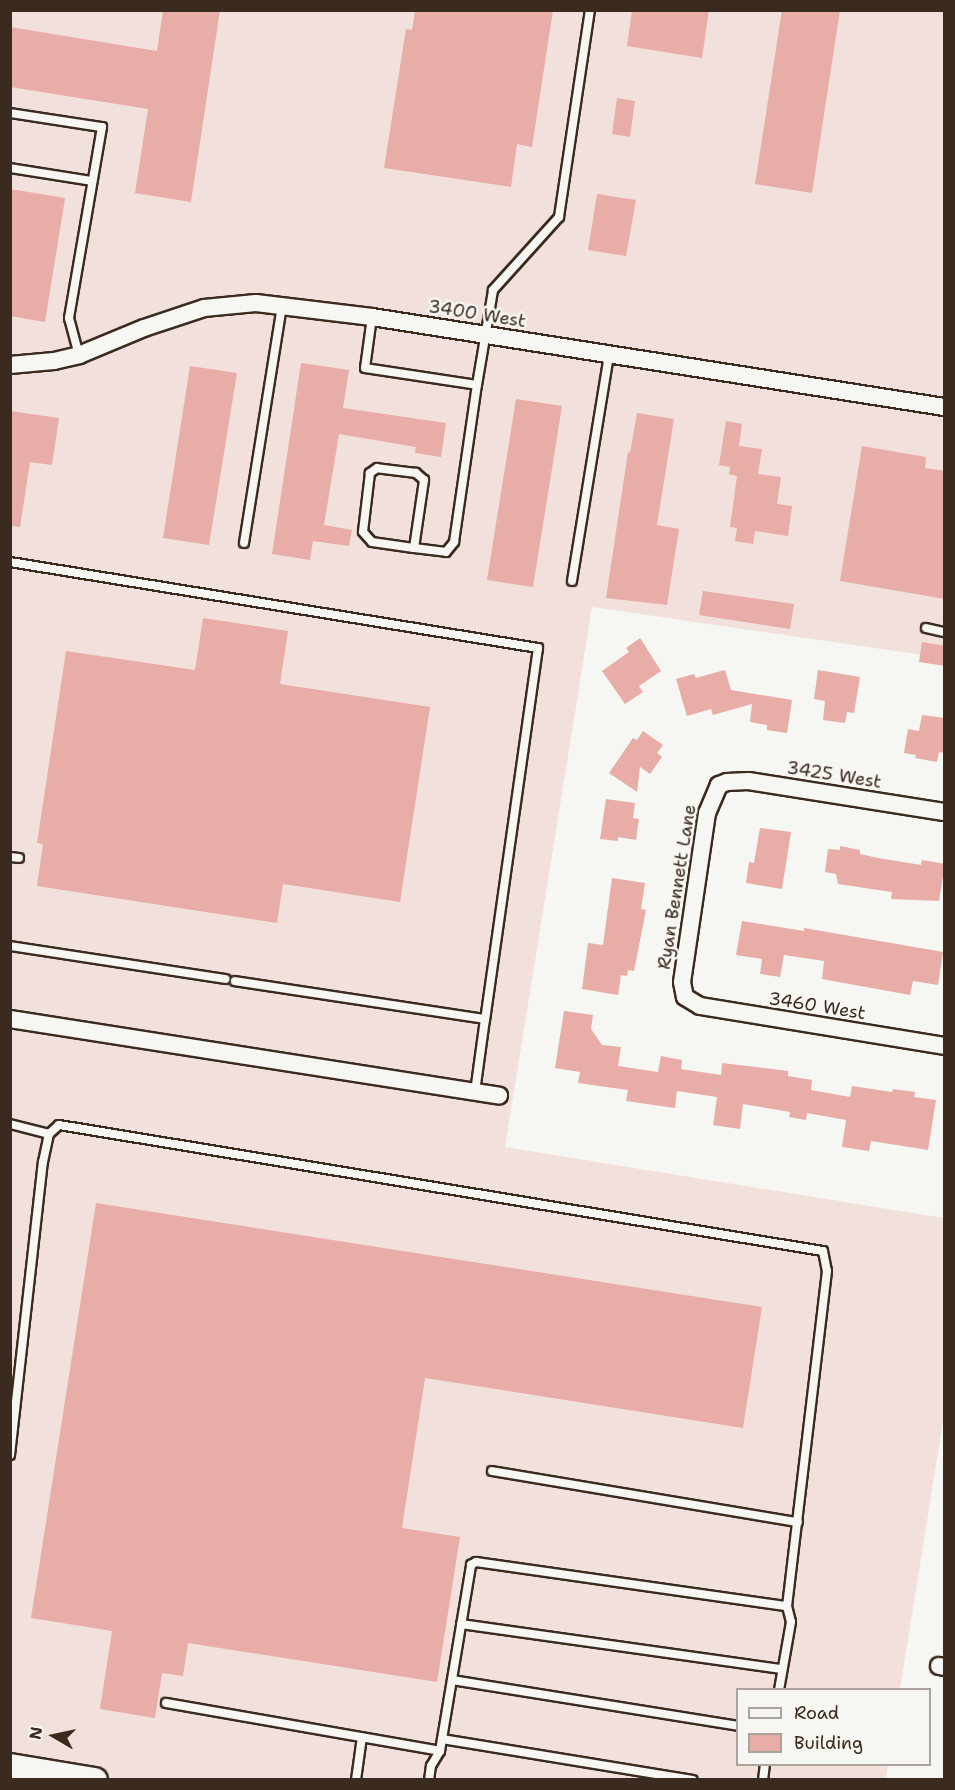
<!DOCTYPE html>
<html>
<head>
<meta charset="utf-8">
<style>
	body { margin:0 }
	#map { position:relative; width:955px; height:1790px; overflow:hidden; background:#f6f6f2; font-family:"Shantell Sans",sans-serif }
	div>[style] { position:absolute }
	.built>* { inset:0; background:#f2e0dc }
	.building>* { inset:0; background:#e8ada7 }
	.roads { filter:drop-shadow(2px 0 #3b2a1e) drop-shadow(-2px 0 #3b2a1e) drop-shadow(0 2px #3b2a1e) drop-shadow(0 -2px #3b2a1e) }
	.lane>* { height:8px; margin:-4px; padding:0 4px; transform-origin:4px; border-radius:4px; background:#f6f6f2 }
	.street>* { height:16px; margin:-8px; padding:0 8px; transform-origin:8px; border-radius:8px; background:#f6f6f2 }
	.secondary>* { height:24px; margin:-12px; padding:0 12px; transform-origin:12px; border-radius:12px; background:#f6f6f2 }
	span { translate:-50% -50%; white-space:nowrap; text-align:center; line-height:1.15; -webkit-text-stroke:5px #f6f6f2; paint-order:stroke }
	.street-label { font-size:18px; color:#3b2a1e }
	.frame { position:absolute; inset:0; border:12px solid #3b2a1e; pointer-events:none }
	.legend { position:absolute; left:736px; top:1688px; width:195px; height:78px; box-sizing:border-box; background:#f6f6f2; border:2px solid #aba49d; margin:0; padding:8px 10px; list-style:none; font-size:18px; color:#3b2a1e }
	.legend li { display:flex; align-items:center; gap:12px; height:30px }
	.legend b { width:30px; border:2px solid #aba49d }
	.north { position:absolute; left:24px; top:1706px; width:60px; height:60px; -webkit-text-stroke:4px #f6f6f2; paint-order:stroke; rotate:279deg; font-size:16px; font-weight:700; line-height:24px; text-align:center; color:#3b2a1e }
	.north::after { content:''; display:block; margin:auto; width:21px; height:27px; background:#3b2a1e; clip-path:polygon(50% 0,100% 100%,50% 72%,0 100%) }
</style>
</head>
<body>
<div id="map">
	<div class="built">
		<div style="clip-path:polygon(11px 11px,944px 11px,944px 658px,592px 607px,505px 1147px,944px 1218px,944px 1415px,900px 1689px,738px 1690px,738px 1764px,888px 1765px,886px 1779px,11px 1780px)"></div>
	</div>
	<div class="building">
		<div style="clip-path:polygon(163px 10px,220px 10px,191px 202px,135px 193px,148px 109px,10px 87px,10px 27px,157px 51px)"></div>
		<div style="clip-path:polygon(415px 10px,553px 10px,532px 147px,517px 144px,511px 187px,384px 168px,406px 29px,412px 30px)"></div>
		<div style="clip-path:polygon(632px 10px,709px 10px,702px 58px,627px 46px)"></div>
		<div style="clip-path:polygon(782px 10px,840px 10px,812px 193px,755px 184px)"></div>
		<div style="clip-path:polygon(617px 98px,635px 101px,630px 137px,612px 134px)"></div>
		<div style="clip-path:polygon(10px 189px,65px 198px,45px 322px,10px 316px)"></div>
		<div style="clip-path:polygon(597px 194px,636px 200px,626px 256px,588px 250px)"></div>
		<div style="clip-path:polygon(301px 363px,349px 370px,343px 408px,446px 423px,441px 457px,415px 453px,416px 447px,339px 434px,324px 525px,352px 530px,349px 546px,313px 541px,310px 560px,272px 554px)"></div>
		<div style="clip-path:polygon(190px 366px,237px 373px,209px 545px,163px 538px)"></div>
		<div style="clip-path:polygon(516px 399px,562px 406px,533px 587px,487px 580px)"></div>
		<div style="clip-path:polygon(10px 411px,59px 418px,52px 465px,30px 462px,20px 527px,10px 526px)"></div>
		<div style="clip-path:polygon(637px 413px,674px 419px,657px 525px,679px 529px,667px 605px,606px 598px,628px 452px,630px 453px)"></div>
		<div style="clip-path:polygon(726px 421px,742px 424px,739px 446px,762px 449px,758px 474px,781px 477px,777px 504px,792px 506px,788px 536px,755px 531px,753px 544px,735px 541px,737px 528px,730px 527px,737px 476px,729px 474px,730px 467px,719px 465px)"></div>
		<div style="clip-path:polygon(862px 446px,926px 457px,925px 468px,945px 471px,945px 599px,840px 581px)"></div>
		<div style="clip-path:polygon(703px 591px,794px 604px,790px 629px,699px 615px)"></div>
		<div style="clip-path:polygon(203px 618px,288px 631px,280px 684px,430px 707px,400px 902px,283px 884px,277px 923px,37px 886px,43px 844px,37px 843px,66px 651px,195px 670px)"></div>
		<div style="clip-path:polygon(640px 638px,661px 671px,639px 686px,643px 692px,625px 704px,602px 671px,629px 652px,626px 648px)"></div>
		<div style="clip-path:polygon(922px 642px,945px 646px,945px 666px,919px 662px)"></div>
		<div style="clip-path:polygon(725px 670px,731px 690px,792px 700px,787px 733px,767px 730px,767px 725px,750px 722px,752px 704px,713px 715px,711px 709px,687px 716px,676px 679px,694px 674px,696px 678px)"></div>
		<div style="clip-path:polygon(818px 670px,860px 677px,854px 713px,847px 712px,845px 723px,823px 720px,825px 701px,814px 699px)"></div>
		<div style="clip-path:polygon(922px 715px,945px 718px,945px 753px,939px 752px,937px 762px,915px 758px,916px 755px,904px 753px,908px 729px,919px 731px)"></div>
		<div style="clip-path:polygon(643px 731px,663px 745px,657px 753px,662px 757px,650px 774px,640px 767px,637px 792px,609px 773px,633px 738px,637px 740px)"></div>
		<div style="clip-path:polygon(606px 799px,635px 803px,633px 818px,639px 819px,636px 840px,618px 837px,618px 841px,600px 839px)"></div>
		<div style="clip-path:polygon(760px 828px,791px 832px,782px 889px,746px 883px,749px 862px,754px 863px)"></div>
		<div style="clip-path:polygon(840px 846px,860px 850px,860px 854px,878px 858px,921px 865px,922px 860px,945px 864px,939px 901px,891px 899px,892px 892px,838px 884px,836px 874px,825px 872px,828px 849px,840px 850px)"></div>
		<div style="clip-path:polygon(612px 878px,645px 883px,641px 909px,646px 910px,634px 971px,628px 970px,627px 976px,621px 975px,618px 995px,582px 989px,588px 943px,603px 945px)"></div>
		<div style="clip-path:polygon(742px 921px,804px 931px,804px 928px,943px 952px,938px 985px,913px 981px,910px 995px,822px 979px,824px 961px,784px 955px,780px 977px,760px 974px,762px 959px,736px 955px)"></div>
		<div style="clip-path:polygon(564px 1011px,593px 1015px,591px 1029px,602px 1045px,621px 1047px,618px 1066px,658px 1072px,661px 1056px,682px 1060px,681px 1069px,721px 1075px,722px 1063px,788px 1071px,788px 1076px,812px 1080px,811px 1090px,850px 1097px,852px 1086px,892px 1092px,893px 1089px,915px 1092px,914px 1097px,936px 1100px,928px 1150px,871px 1141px,869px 1151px,842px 1147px,846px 1120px,807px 1113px,806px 1120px,789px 1117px,790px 1112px,743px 1104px,740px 1129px,713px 1125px,717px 1097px,677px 1091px,675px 1108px,626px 1101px,628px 1090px,578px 1083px,580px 1072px,555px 1068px)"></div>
		<div style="clip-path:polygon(96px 1203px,762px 1307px,743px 1428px,425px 1378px,402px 1528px,460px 1537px,437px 1682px,188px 1643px,183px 1676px,162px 1673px,155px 1718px,100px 1709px,112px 1631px,31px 1618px)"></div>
	</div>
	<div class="roads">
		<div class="lane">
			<div style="left:10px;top:113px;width:93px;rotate:8.7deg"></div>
			<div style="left:102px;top:127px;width:194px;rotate:99.8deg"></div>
			<div style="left:69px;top:318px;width:38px;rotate:75deg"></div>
			<div style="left:10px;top:168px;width:83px;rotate:9deg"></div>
			<div style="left:372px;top:317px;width:51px;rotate:97.8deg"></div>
			<div style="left:365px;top:368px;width:113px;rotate:8.6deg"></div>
			<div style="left:477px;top:385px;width:96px;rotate:-80.4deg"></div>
			<div style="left:493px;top:290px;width:98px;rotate:-47.9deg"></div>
			<div style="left:559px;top:217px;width:209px;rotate:-81.5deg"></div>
			<div style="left:244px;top:543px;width:241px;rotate:-80.9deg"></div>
			<div style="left:414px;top:548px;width:69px;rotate:-81.6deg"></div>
			<div style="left:424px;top:480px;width:11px;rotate:-139deg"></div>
			<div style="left:416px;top:473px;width:39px;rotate:-173deg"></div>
			<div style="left:377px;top:468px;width:9px;rotate:144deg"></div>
			<div style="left:370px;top:473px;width:59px;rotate:96.8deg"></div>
			<div style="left:363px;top:532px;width:13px;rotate:48deg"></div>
			<div style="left:372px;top:542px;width:42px;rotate:8.1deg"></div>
			<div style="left:414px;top:548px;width:32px;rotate:7deg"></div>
			<div style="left:446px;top:552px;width:13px;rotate:-51deg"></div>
			<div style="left:454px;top:542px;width:159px;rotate:-81.7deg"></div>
			<div style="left:10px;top:562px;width:535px;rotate:9.25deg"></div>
			<div style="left:538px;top:648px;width:375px;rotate:98.1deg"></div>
			<div style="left:485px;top:1019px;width:253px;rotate:-171.4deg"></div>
			<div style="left:572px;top:581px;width:230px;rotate:-80.7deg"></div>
			<div style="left:926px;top:628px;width:18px;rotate:13deg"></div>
			<div style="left:10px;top:857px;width:9px;rotate:6deg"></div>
			<div style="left:10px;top:946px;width:218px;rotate:8.7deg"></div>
			<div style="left:475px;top:1092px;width:74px;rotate:-82.2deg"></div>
			<div style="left:10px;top:1124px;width:40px;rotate:14.4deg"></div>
			<div style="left:10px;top:1455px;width:295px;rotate:-83.6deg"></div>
			<div style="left:43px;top:1162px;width:29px;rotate:-78deg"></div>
			<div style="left:49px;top:1134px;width:13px;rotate:-42deg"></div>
			<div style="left:59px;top:1125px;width:774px;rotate:9.37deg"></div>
			<div style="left:823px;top:1251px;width:20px;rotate:79deg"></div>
			<div style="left:827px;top:1271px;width:337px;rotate:96.8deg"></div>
			<div style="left:492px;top:1471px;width:310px;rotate:9.5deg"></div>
			<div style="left:461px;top:1624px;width:324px;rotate:8deg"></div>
			<div style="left:452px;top:1680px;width:290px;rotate:9.1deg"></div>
			<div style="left:166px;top:1703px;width:278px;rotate:9.9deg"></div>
			<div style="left:442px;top:1739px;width:254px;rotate:9.3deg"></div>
			<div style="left:356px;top:1780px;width:43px;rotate:-82.1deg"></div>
			<div style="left:429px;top:1780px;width:14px;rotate:-82deg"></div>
			<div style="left:431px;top:1766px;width:17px;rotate:-59deg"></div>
			<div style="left:440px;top:1751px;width:189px;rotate:-80.5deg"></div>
			<div style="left:471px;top:1565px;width:6px;rotate:-31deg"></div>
			<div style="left:476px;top:1562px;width:314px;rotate:8.1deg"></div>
			<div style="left:787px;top:1606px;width:16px;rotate:76deg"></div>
			<div style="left:791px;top:1622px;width:69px;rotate:100deg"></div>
			<div style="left:763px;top:1780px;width:16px;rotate:-83deg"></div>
		</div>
		<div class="street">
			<div style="left:10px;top:365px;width:44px;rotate:-5.2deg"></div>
			<div style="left:54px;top:361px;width:26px;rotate:-13deg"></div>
			<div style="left:79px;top:355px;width:70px;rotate:-22.6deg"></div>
			<div style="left:144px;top:328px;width:63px;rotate:-18.4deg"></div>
			<div style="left:204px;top:308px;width:52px;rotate:-5.5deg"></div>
			<div style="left:256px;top:303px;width:117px;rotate:6.9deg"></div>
			<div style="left:372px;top:317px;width:579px;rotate:8.94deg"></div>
			<div style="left:944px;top:812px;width:198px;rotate:-171deg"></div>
			<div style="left:748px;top:781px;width:21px;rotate:177deg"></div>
			<div style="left:727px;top:782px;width:9px;rotate:159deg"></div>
			<div style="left:719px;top:785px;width:30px;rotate:113deg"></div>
			<div style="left:707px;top:813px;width:171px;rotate:98.4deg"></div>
			<div style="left:682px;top:982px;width:15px;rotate:79deg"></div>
			<div style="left:685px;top:997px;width:17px;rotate:31deg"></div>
			<div style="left:700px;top:1006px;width:247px;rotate:9.3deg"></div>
			<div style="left:10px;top:1019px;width:495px;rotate:8.9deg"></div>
			<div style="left:939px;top:1666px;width:5px;rotate:11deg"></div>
		</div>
		<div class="secondary">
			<div style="left:10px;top:1766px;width:86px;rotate:9.4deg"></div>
		</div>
	</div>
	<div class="street-label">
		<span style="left:477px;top:314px;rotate:9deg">3400 West</span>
		<span style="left:834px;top:775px;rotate:9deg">3425 West</span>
		<span style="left:677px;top:887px;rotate:-81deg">Ryan Bennett Lane</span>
		<span style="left:817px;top:1006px;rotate:9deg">3460 West</span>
	</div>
	<div class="frame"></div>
	<ul class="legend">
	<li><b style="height:8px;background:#f6f6f2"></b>Road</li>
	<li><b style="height:16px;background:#e8ada7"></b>Building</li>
	</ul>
	<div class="north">N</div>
</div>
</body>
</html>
